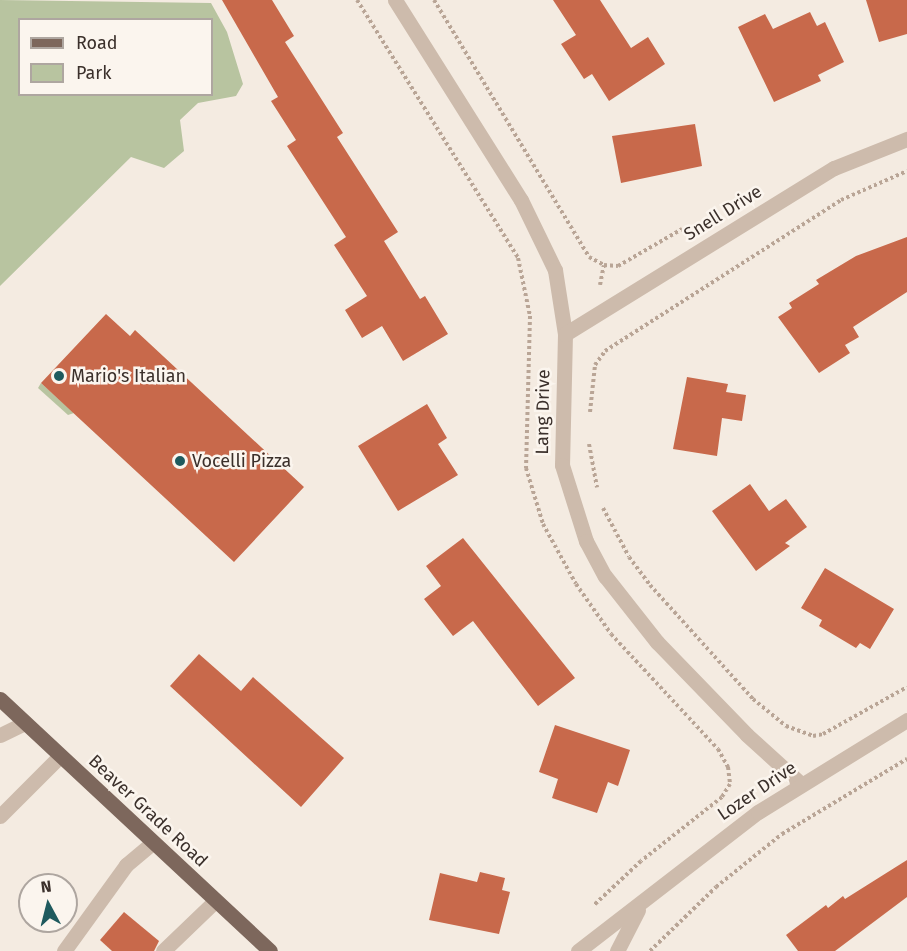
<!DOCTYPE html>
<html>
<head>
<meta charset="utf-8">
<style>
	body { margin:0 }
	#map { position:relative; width:907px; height:951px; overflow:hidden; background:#f4ebe1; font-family:"Fira Sans",sans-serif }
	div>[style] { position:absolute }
	.green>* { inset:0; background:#b8c4a0 }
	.building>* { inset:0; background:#c8694b }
	.path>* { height:4px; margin-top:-2px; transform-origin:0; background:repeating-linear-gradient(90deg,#b9a596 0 3px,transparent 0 6px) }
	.minor>* { height:15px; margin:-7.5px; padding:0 7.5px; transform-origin:7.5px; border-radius:7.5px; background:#cdbbac }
	.major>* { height:15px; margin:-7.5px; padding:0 7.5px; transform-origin:7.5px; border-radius:7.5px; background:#7d675c }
	.dots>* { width:16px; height:16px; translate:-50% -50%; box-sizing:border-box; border:3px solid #fbf5ee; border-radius:50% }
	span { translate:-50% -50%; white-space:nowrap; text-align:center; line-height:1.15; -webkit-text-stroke:5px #fbf5ee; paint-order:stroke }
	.street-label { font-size:18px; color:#3b302b }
	.poi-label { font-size:18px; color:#3b302b }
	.left { translate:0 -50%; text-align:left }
	.legend { position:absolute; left:18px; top:18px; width:195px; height:78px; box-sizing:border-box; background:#fbf5ee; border:2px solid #aea6a0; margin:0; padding:8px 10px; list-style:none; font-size:18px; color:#3b302b }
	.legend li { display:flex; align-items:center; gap:12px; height:30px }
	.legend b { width:30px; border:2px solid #aea6a0 }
	.north { position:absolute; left:18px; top:873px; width:60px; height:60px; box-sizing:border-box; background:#fbf5ee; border:2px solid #aea6a0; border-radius:50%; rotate:353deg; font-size:16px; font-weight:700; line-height:24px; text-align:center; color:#3b302b }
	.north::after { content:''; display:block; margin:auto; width:21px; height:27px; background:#1f5a5e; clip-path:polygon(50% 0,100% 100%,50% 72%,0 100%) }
</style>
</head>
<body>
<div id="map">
	<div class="green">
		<div style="clip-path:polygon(evenodd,0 0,211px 3px,227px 32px,243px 84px,236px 96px,198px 103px,180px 120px,184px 151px,164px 168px,131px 157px,0 286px,0 0,20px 20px,212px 20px,212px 94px,20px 94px,20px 20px)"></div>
		<div style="clip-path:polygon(41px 383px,74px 413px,68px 415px,38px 388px)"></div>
	</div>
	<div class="building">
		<div style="clip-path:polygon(222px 0,272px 0,294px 36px,285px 42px,343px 133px,337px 137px,398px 232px,384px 241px,420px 299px,425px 296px,448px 334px,403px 361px,382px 326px,362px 338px,345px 310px,367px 296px,334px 245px,346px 237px,287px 146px,296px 140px,271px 101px,278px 97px)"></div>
		<div style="clip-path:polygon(553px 0,600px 0,631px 48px,648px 37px,665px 64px,609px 101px,592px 74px,584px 79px,561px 44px,576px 35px)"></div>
		<div style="clip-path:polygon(866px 0,907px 0,907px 34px,879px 42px)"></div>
		<div style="clip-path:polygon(810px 12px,817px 26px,825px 22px,844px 62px,818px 75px,821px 81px,774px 102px,738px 27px,765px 14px,773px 29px)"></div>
		<div style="clip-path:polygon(695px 124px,702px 166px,621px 183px,612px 136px)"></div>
		<div style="clip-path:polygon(907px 237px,907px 292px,853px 327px,859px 337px,845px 345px,850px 353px,819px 373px,778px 317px,792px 308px,789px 303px,819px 284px,816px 280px,856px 256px)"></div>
		<div style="clip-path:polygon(106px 314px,130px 336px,135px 330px,304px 487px,234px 562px,41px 383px)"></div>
		<div style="clip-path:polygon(687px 377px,728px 384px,726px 392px,746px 395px,742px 421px,722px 418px,717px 456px,673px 449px)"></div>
		<div style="clip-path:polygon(427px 404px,447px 438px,438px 444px,458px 475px,398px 511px,358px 446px)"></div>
		<div style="clip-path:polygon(750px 484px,769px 511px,786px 499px,807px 527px,785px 543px,790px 546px,756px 571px,712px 511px)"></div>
		<div style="clip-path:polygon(463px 538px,575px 678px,538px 706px,473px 621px,453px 636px,424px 599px,441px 586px,426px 566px)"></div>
		<div style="clip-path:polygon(825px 568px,894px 609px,870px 649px,860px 643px,856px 648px,819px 626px,822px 620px,801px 608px)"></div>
		<div style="clip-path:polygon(199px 654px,241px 691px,253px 677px,344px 758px,301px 807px,170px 686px)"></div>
		<div style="clip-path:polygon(555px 725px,630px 750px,618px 786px,608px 782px,597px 813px,552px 798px,558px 779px,539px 772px)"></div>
		<div style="clip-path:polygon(907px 860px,907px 897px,835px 951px,798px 951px,786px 935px,826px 905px,828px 908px,843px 896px,845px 899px)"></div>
		<div style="clip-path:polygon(480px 872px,505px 878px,502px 890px,510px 892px,499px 934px,429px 920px,440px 873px,477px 882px)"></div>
		<div style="clip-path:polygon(124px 912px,159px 941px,154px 951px,112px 951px,100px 940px)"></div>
	</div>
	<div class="path">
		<div style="left:357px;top:0;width:304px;rotate:58deg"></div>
		<div style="left:518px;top:258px;width:59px;rotate:78.3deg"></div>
		<div style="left:530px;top:316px;width:152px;rotate:91.5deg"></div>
		<div style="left:526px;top:468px;width:59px;rotate:73.1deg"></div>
		<div style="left:543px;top:524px;width:68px;rotate:61.2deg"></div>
		<div style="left:576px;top:584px;width:61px;rotate:55deg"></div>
		<div style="left:611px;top:634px;width:157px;rotate:47.1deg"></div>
		<div style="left:718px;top:749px;width:21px;rotate:61deg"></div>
		<div style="left:728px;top:767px;width:17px;rotate:83deg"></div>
		<div style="left:730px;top:784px;width:15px;rotate:122deg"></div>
		<div style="left:722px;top:797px;width:103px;rotate:141.7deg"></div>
		<div style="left:641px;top:861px;width:64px;rotate:136.9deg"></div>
		<div style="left:434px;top:0;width:300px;rotate:58.9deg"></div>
		<div style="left:589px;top:257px;width:17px;rotate:28deg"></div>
		<div style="left:604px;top:265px;width:14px;rotate:4deg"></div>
		<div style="left:618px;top:266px;width:74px;rotate:-30deg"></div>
		<div style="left:600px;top:285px;width:20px;rotate:-79deg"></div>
		<div style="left:590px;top:412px;width:47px;rotate:-83.9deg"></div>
		<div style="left:595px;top:365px;width:17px;rotate:-54deg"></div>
		<div style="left:605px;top:351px;width:280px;rotate:-32.6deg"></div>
		<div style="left:841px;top:200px;width:72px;rotate:-23.7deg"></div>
		<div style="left:589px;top:444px;width:44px;rotate:79.5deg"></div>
		<div style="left:603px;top:508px;width:55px;rotate:62deg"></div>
		<div style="left:629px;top:557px;width:35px;rotate:53deg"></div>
		<div style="left:650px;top:585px;width:154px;rotate:47.9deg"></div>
		<div style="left:753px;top:699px;width:43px;rotate:39.3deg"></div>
		<div style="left:786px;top:726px;width:29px;rotate:20deg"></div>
		<div style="left:813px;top:736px;width:10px;rotate:-11deg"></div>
		<div style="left:823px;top:734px;width:96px;rotate:-29.2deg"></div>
		<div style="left:650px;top:951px;width:92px;rotate:-44.1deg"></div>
		<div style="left:716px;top:887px;width:85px;rotate:-38.8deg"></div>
		<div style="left:782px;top:834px;width:146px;rotate:-31deg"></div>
	</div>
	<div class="minor">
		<div style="left:395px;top:0;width:236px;rotate:57.8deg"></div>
		<div style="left:521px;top:200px;width:78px;rotate:64.1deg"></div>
		<div style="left:555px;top:270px;width:65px;rotate:81.1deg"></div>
		<div style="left:565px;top:334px;width:131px;rotate:91.3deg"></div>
		<div style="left:562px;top:465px;width:80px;rotate:72.5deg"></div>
		<div style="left:586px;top:541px;width:40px;rotate:62deg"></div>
		<div style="left:605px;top:576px;width:84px;rotate:51.8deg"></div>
		<div style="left:657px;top:642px;width:129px;rotate:45.9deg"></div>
		<div style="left:747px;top:735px;width:73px;rotate:42.2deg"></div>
		<div style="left:565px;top:334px;width:316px;rotate:-31.7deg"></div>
		<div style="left:834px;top:168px;width:79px;rotate:-21.7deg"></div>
		<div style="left:0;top:735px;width:28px;rotate:-26deg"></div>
		<div style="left:0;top:816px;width:85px;rotate:-45deg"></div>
		<div style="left:64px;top:951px;width:106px;rotate:-54.2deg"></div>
		<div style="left:126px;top:865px;width:35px;rotate:-40deg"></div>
		<div style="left:163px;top:951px;width:72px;rotate:-43.9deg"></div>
		<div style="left:578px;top:951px;width:227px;rotate:-37.7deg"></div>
		<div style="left:758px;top:812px;width:175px;rotate:-31.7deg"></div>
		<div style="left:617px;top:951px;width:46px;rotate:-62.9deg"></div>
	</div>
	<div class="major">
		<div style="left:0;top:699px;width:369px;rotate:43deg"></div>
	</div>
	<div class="dots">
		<div style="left:59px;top:376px;background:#1f5a5e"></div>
		<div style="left:180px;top:461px;background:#1f5a5e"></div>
	</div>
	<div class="street-label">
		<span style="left:723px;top:213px;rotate:-32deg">Snell Drive</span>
		<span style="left:543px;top:412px;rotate:-89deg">Lang Drive</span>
		<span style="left:757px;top:791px;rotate:-34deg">Lozer Drive</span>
		<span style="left:148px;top:811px;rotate:43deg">Beaver Grade Road</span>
	</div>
	<div class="poi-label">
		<span class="left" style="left:71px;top:376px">Mario's Italian</span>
		<span class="left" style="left:192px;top:461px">Vocelli Pizza</span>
	</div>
	<ul class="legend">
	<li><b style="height:8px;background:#7d675c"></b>Road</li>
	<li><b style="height:16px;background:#b8c4a0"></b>Park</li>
	</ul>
	<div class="north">N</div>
</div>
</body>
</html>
